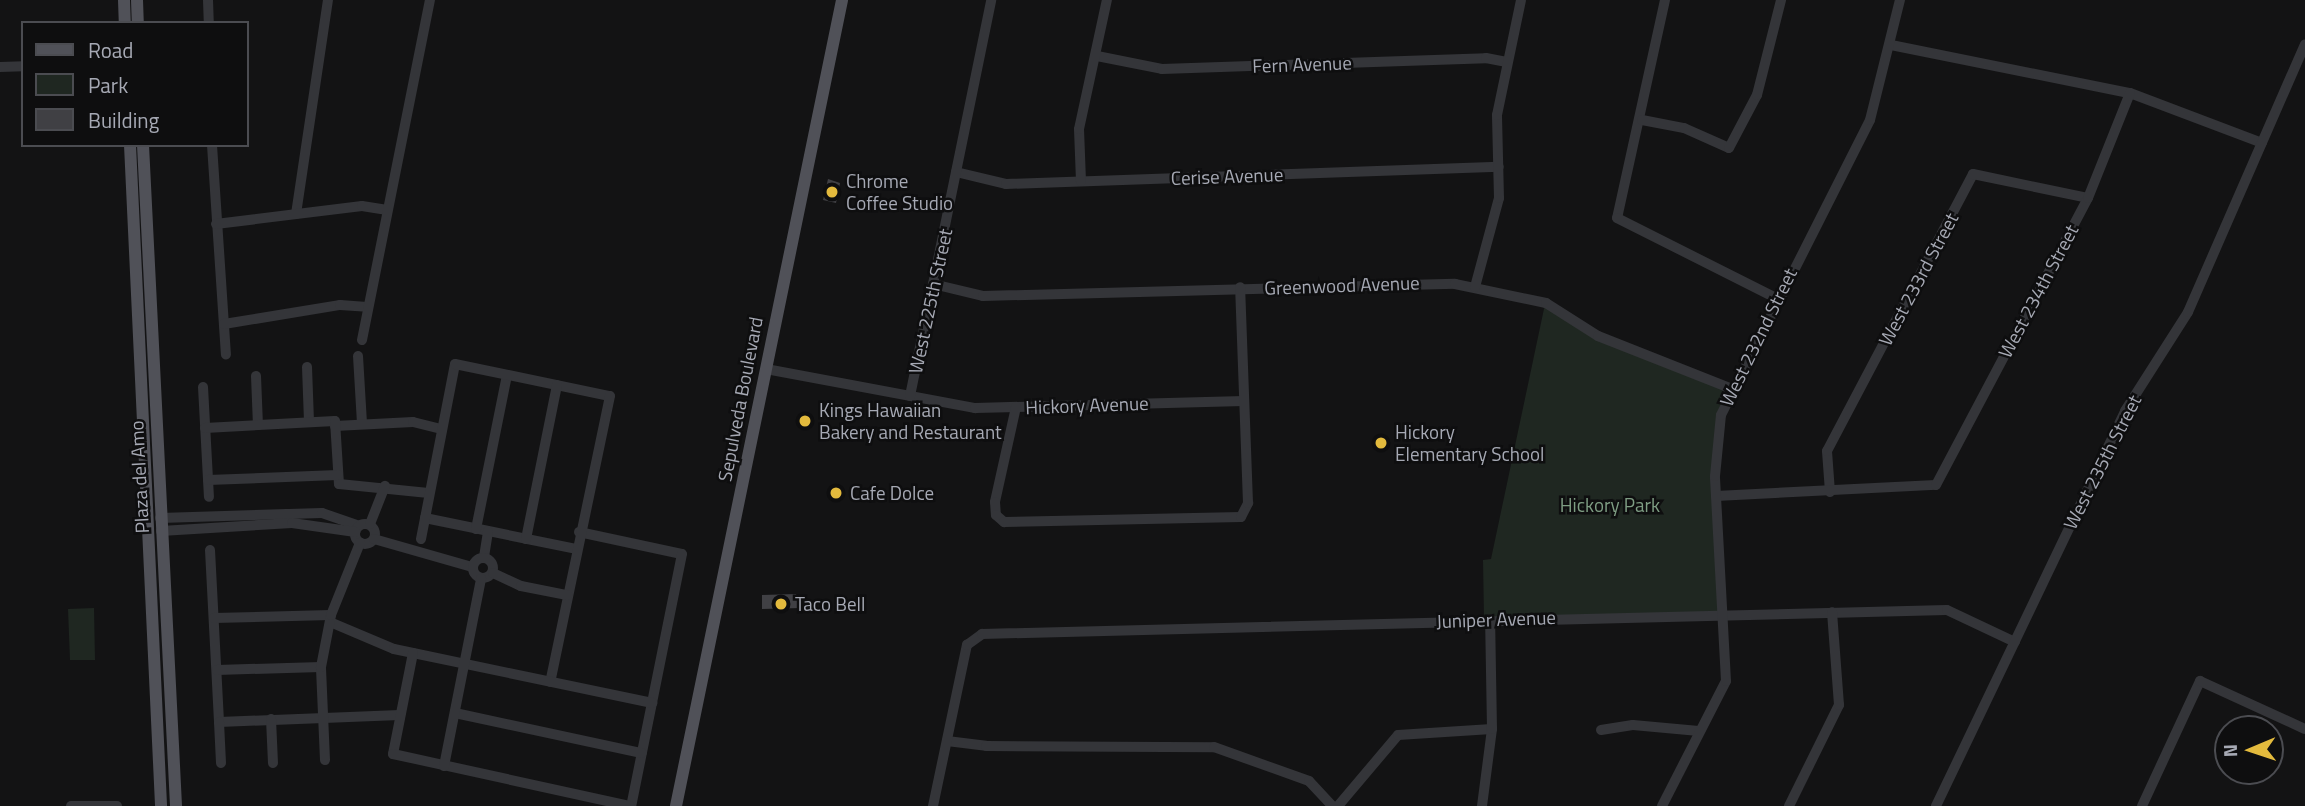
<!DOCTYPE html>
<html>
<head>
<meta charset="utf-8">
<style>
	body { margin:0 }
	#map { position:relative; width:2305px; height:806px; overflow:hidden; background:#131314; font-family:"Titillium Web",sans-serif }
	div>[style] { position:absolute }
	.green>* { inset:0; background:#1f2721 }
	.building>* { inset:0; background:#404044 }
	.minor>* { height:10px; margin:-5px; padding:0 5px; transform-origin:5px; border-radius:5px; background:#343539 }
	.minor>.ring { margin:-5px; padding:0; box-sizing:content-box; background:none; border:10px solid #343539; border-radius:50% }
	.major>* { height:12px; margin:-6px; padding:0 6px; transform-origin:6px; border-radius:6px; background:#505158 }
	.dots>* { width:19px; height:19px; translate:-50% -50%; box-sizing:border-box; border:4px solid #0e0e0f; border-radius:50% }
	span { translate:-50% -50%; white-space:nowrap; text-align:center; line-height:1.15; -webkit-text-stroke:5px #0e0e0f; paint-order:stroke }
	.street-label { font-size:19px; color:#a6a9b4 }
	.poi-label { font-size:19px; color:#a6a9b4 }
	.left { translate:0 -50%; text-align:left }
	.park-label { font-size:19px; color:#7e9d83 }
	.legend { position:absolute; left:21px; top:21px; width:228px; height:126px; box-sizing:border-box; background:#0e0e0f; border:2px solid #4b4c51; margin:0; padding:9px 12px; list-style:none; font-size:21px; color:#a6a9b4 }
	.legend li { display:flex; align-items:center; gap:14px; height:35px }
	.legend b { width:35px; border:2px solid #4b4c51 }
	.north { position:absolute; left:2214px; top:715px; width:70px; height:70px; box-sizing:border-box; background:#0e0e0f; border:2px solid #4b4c51; border-radius:50%; rotate:268deg; font-size:19px; font-weight:700; line-height:28px; text-align:center; color:#a6a9b4 }
	.north::after { content:''; display:block; margin:auto; width:24px; height:32px; background:#e3ba3d; clip-path:polygon(50% 0,100% 100%,50% 72%,0 100%) }
</style>
</head>
<body>
<div id="map">
	<div class="green">
		<div style="clip-path:polygon(1545px 304px,1576px 324px,1728px 389px,1715px 435px,1724px 612px,1484px 618px,1483px 560px,1491px 559px)"></div>
		<div style="clip-path:polygon(94px 608px,95px 660px,70px 660px,68px 609px)"></div>
	</div>
	<div class="building">
		<div style="clip-path:polygon(828px 179px,840px 183px,836px 203px,823px 200px)"></div>
		<div style="clip-path:polygon(796px 594px,801px 608px,762px 609px,762px 595px)"></div>
	</div>
	<div class="minor">
		<div style="left:208px;top:0;width:23px;rotate:88deg"></div>
		<div style="left:1665px;top:0;width:223px;rotate:102.4deg"></div>
		<div style="left:1617px;top:218px;width:178px;rotate:26.7deg"></div>
		<div style="left:1891px;top:45px;width:244px;rotate:11.4deg"></div>
		<div style="left:2130px;top:93px;width:141px;rotate:20.7deg"></div>
		<div style="left:1097px;top:56px;width:66px;rotate:11.3deg"></div>
		<div style="left:1162px;top:69px;width:324px;rotate:-1.9deg"></div>
		<div style="left:1486px;top:58px;width:21px;rotate:11deg"></div>
		<div style="left:0;top:67px;width:23px;rotate:-2deg"></div>
		<div style="left:1642px;top:120px;width:43px;rotate:10.8deg"></div>
		<div style="left:1684px;top:128px;width:49px;rotate:24deg"></div>
		<div style="left:1729px;top:148px;width:60px;rotate:-62.2deg"></div>
		<div style="left:1757px;top:95px;width:98px;rotate:-75.8deg"></div>
		<div style="left:212px;top:145px;width:210px;rotate:86.2deg"></div>
		<div style="left:956px;top:172px;width:51px;rotate:13.5deg"></div>
		<div style="left:1006px;top:184px;width:493px;rotate:-2deg"></div>
		<div style="left:1081px;top:181px;width:52px;rotate:-92.2deg"></div>
		<div style="left:1079px;top:129px;width:132px;rotate:-77.8deg"></div>
		<div style="left:296px;top:214px;width:216px;rotate:-81.5deg"></div>
		<div style="left:216px;top:224px;width:147px;rotate:-7deg"></div>
		<div style="left:362px;top:206px;width:24px;rotate:9deg"></div>
		<div style="left:933px;top:284px;width:51px;rotate:13.5deg"></div>
		<div style="left:983px;top:296px;width:472px;rotate:-1.5deg"></div>
		<div style="left:1455px;top:284px;width:93px;rotate:11.8deg"></div>
		<div style="left:1546px;top:303px;width:62px;rotate:32.4deg"></div>
		<div style="left:1598px;top:336px;width:142px;rotate:21.5deg"></div>
		<div style="left:1475px;top:287px;width:92px;rotate:-74.9deg"></div>
		<div style="left:1499px;top:198px;width:83px;rotate:-91.4deg"></div>
		<div style="left:1497px;top:115px;width:117px;rotate:-78.2deg"></div>
		<div style="left:224px;top:324px;width:118px;rotate:-9.3deg"></div>
		<div style="left:340px;top:305px;width:27px;rotate:4deg"></div>
		<div style="left:362px;top:340px;width:347px;rotate:-78.7deg"></div>
		<div style="left:358px;top:356px;width:68px;rotate:86.6deg"></div>
		<div style="left:307px;top:367px;width:55px;rotate:87.9deg"></div>
		<div style="left:766px;top:369px;width:213px;rotate:10.6deg"></div>
		<div style="left:975px;top:408px;width:269px;rotate:-1.5deg"></div>
		<div style="left:256px;top:376px;width:49px;rotate:87.7deg"></div>
		<div style="left:203px;top:387px;width:110px;rotate:86.9deg"></div>
		<div style="left:910px;top:396px;width:404px;rotate:-78.4deg"></div>
		<div style="left:1016px;top:407px;width:97px;rotate:102.5deg"></div>
		<div style="left:995px;top:502px;width:13px;rotate:86deg"></div>
		<div style="left:996px;top:515px;width:11px;rotate:41deg"></div>
		<div style="left:1004px;top:522px;width:237px;rotate:-1.2deg"></div>
		<div style="left:1241px;top:517px;width:16px;rotate:-63deg"></div>
		<div style="left:1248px;top:503px;width:216px;rotate:-92.1deg"></div>
		<div style="left:335px;top:426px;width:78px;rotate:-2.9deg"></div>
		<div style="left:413px;top:422px;width:30px;rotate:14deg"></div>
		<div style="left:205px;top:428px;width:130px;rotate:-3.1deg"></div>
		<div style="left:335px;top:421px;width:63px;rotate:86.4deg"></div>
		<div style="left:339px;top:484px;width:90px;rotate:5.7deg"></div>
		<div style="left:208px;top:480px;width:130px;rotate:-2.2deg"></div>
		<div style="left:1830px;top:492px;width:41px;rotate:-94.2deg"></div>
		<div style="left:1827px;top:451px;width:313px;rotate:-62.2deg"></div>
		<div style="left:1973px;top:174px;width:117px;rotate:11.8deg"></div>
		<div style="left:1716px;top:496px;width:220px;rotate:-2.9deg"></div>
		<div style="left:1936px;top:485px;width:325px;rotate:-62.1deg"></div>
		<div style="left:2088px;top:198px;width:113px;rotate:-68.2deg"></div>
		<div style="left:160px;top:518px;width:162px;rotate:-1.8deg"></div>
		<div style="left:322px;top:513px;width:39px;rotate:19deg"></div>
		<div style="left:425px;top:518px;width:154px;rotate:11.6deg"></div>
		<div class="ring" style="left:355px;top:524px;width:10px;height:10px"></div>
		<div style="left:370px;top:524px;width:41px;rotate:-68.5deg"></div>
		<div style="left:476px;top:529px;width:157px;rotate:-78.6deg"></div>
		<div style="left:161px;top:531px;width:131px;rotate:-3.5deg"></div>
		<div style="left:292px;top:523px;width:64px;rotate:8.1deg"></div>
		<div style="left:579px;top:532px;width:105px;rotate:12.1deg"></div>
		<div style="left:682px;top:554px;width:257px;rotate:101.4deg"></div>
		<div style="left:374px;top:539px;width:102px;rotate:15.9deg"></div>
		<div style="left:421px;top:539px;width:178px;rotate:-79deg"></div>
		<div style="left:455px;top:364px;width:158px;rotate:11.7deg"></div>
		<div style="left:610px;top:396px;width:292px;rotate:101.8deg"></div>
		<div style="left:526px;top:539px;width:157px;rotate:-78.6deg"></div>
		<div style="left:210px;top:550px;width:172px;rotate:87deg"></div>
		<div style="left:219px;top:722px;width:181px;rotate:-2.2deg"></div>
		<div style="left:484px;top:557px;width:26px;rotate:-81deg"></div>
		<div class="ring" style="left:473px;top:558px;width:10px;height:10px"></div>
		<div style="left:493px;top:573px;width:31px;rotate:25deg"></div>
		<div style="left:521px;top:586px;width:47px;rotate:11.1deg"></div>
		<div style="left:214px;top:618px;width:117px;rotate:-1.5deg"></div>
		<div style="left:330px;top:622px;width:69px;rotate:22.9deg"></div>
		<div style="left:394px;top:649px;width:264px;rotate:11.8deg"></div>
		<div style="left:413px;top:653px;width:103px;rotate:101.2deg"></div>
		<div style="left:393px;top:754px;width:242px;rotate:12.4deg"></div>
		<div style="left:217px;top:670px;width:104px;rotate:-1.7deg"></div>
		<div style="left:455px;top:713px;width:191px;rotate:12.1deg"></div>
		<div style="left:271px;top:719px;width:44px;rotate:87.4deg"></div>
		<div style="left:219px;top:722px;width:41px;rotate:87.2deg"></div>
		<div style="left:1601px;top:730px;width:32px;rotate:-9deg"></div>
		<div style="left:1633px;top:725px;width:66px;rotate:5.2deg"></div>
		<div style="left:947px;top:741px;width:39px;rotate:7deg"></div>
		<div style="left:986px;top:746px;width:228px;rotate:0.3deg"></div>
		<div style="left:1214px;top:747px;width:101px;rotate:19.7deg"></div>
		<div style="left:1309px;top:781px;width:34px;rotate:47deg"></div>
		<div style="left:325px;top:760px;width:93px;rotate:-92.5deg"></div>
		<div style="left:321px;top:667px;width:53px;rotate:-79.1deg"></div>
		<div style="left:331px;top:615px;width:78px;rotate:-68.1deg"></div>
		<div style="left:444px;top:766px;width:191px;rotate:-78.8deg"></div>
		<div style="left:71px;top:806px;width:46px"></div>
		<div style="left:933px;top:806px;width:165px;rotate:-78.1deg"></div>
		<div style="left:967px;top:645px;width:19px;rotate:-36deg"></div>
		<div style="left:982px;top:634px;width:965px;rotate:-1.42deg"></div>
		<div style="left:1947px;top:610px;width:75px;rotate:25.2deg"></div>
		<div style="left:1338px;top:806px;width:93px;rotate:-49.8deg"></div>
		<div style="left:1398px;top:735px;width:94px;rotate:-3.7deg"></div>
		<div style="left:1482px;top:806px;width:78px;rotate:-82.6deg"></div>
		<div style="left:1492px;top:729px;width:110px;rotate:-91deg"></div>
		<div style="left:1662px;top:806px;width:140px;rotate:-62.9deg"></div>
		<div style="left:1726px;top:681px;width:205px;rotate:-93.1deg"></div>
		<div style="left:1715px;top:476px;width:61px;rotate:-84.4deg"></div>
		<div style="left:1721px;top:415px;width:330px;rotate:-63.2deg"></div>
		<div style="left:1870px;top:120px;width:124px;rotate:-76deg"></div>
		<div style="left:1789px;top:806px;width:113px;rotate:-63.7deg"></div>
		<div style="left:1839px;top:705px;width:93px;rotate:-94.3deg"></div>
		<div style="left:1936px;top:806px;width:438px;rotate:-64.4deg"></div>
		<div style="left:2125px;top:411px;width:117px;rotate:-57.5deg"></div>
		<div style="left:2188px;top:312px;width:292px;rotate:-66.4deg"></div>
		<div style="left:2142px;top:806px;width:138px;rotate:-65.1deg"></div>
		<div style="left:2200px;top:681px;width:115px;rotate:24.6deg"></div>
	</div>
	<div class="major">
		<div style="left:124px;top:0;width:23px;rotate:88deg"></div>
		<div style="left:137px;top:0;width:23px;rotate:88deg"></div>
		<div style="left:130px;top:145px;width:662px;rotate:87.31deg"></div>
		<div style="left:143px;top:145px;width:662px;rotate:87.14deg"></div>
		<div style="left:676px;top:806px;width:823px;rotate:-78.36deg"></div>
	</div>
	<div class="dots">
		<div style="left:832px;top:192px;background:#e3ba3d"></div>
		<div style="left:805px;top:421px;background:#e3ba3d"></div>
		<div style="left:1381px;top:443px;background:#e3ba3d"></div>
		<div style="left:836px;top:493px;background:#e3ba3d"></div>
		<div style="left:781px;top:604px;background:#e3ba3d"></div>
	</div>
	<div class="street-label">
		<span style="left:1302px;top:64px;rotate:-2deg">Fern Avenue</span>
		<span style="left:1227px;top:176px;rotate:-2deg">Cerise Avenue</span>
		<span style="left:1918px;top:279px;rotate:-62deg">West 233rd Street</span>
		<span style="left:1342px;top:285px;rotate:-2deg">Greenwood Avenue</span>
		<span style="left:2038px;top:291px;rotate:-62deg">West 234th Street</span>
		<span style="left:930px;top:301px;rotate:-78deg">West 225th Street</span>
		<span style="left:1758px;top:337px;rotate:-64deg">West 232nd Street</span>
		<span style="left:740px;top:399px;rotate:-79deg">Sepulveda Boulevard</span>
		<span style="left:1087px;top:405px;rotate:-2deg">Hickory Avenue</span>
		<span style="left:2102px;top:462px;rotate:-63deg">West 235th Street</span>
		<span style="left:139px;top:477px;rotate:-93deg">Plaza del Amo</span>
		<span style="left:1496px;top:619px;rotate:-2deg">Juniper Avenue</span>
	</div>
	<div class="poi-label">
		<span class="left" style="left:846px;top:192px">Chrome<br>Coffee Studio</span>
		<span class="left" style="left:819px;top:421px">Kings Hawaiian<br>Bakery and Restaurant</span>
		<span class="left" style="left:1395px;top:443px">Hickory<br>Elementary School</span>
		<span class="left" style="left:850px;top:493px">Cafe Dolce</span>
		<span class="left" style="left:795px;top:604px">Taco Bell</span>
	</div>
	<div class="park-label">
		<span style="left:1610px;top:505px">Hickory Park</span>
	</div>
	<ul class="legend">
	<li><b style="height:9px;background:#505158"></b>Road</li>
	<li><b style="height:19px;background:#1f2721"></b>Park</li>
	<li><b style="height:19px;background:#404044"></b>Building</li>
	</ul>
	<div class="north">N</div>
</div>
</body>
</html>
